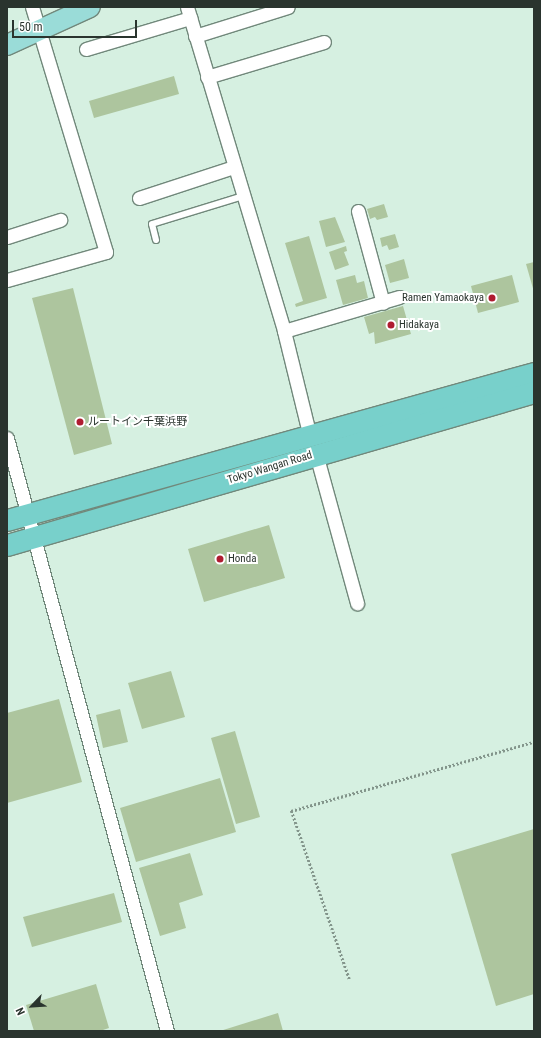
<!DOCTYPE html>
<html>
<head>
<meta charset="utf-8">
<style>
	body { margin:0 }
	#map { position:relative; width:541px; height:1038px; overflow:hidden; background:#d6f0e1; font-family:"Roboto Condensed","Noto Sans JP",sans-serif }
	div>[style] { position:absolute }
	.building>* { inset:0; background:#adc59e }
	.path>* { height:2.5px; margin-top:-1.25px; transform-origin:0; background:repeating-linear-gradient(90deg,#83958b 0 2px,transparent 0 4px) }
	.roads { filter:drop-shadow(1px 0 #71887b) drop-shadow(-1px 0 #71887b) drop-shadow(0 1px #71887b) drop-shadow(0 -1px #71887b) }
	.service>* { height:6px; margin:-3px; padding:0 3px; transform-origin:3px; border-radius:3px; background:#fff }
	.minor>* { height:13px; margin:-6.5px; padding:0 6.5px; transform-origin:6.5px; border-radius:6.5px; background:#fff }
	.primary>* { height:20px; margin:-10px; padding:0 10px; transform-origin:10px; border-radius:10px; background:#9adcd8 }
	.trunk>* { height:21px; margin:-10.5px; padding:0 10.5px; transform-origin:10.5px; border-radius:10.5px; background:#78d0cb }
	.dots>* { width:11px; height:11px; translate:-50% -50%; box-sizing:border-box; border:2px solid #fff; border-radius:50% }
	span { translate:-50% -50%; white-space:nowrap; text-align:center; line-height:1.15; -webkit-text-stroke:4px #fff; paint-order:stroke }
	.poi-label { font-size:11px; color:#2a342e }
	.right { translate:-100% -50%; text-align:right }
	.left { translate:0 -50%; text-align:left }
	.street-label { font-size:11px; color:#2a342e }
	.frame { position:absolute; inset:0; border:8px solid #2a342e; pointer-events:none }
	.north { position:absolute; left:12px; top:986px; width:40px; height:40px; -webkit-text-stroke:3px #fff; paint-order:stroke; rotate:245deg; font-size:11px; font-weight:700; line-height:16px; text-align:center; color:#2a342e }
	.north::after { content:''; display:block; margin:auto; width:14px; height:18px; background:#2a342e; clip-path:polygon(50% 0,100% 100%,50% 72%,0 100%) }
	.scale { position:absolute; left:12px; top:20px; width:125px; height:18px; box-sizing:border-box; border:2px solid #2a342e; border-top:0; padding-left:5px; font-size:12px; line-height:14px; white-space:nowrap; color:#2a342e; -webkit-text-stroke:3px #fff; paint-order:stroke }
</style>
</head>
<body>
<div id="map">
	<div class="building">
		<div style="clip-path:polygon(174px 76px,179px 94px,94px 118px,89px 101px)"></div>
		<div style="clip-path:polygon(384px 204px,388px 217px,377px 220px,375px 217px,370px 219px,367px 209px)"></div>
		<div style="clip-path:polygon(335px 217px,345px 242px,326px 247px,319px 221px)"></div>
		<div style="clip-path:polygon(395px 234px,399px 247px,389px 250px,387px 245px,382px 247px,380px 238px)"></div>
		<div style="clip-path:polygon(309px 236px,327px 298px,296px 307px,295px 304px,303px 301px,285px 243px)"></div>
		<div style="clip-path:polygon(346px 246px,347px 251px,344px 252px,349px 265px,335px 270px,329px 252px)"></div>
		<div style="clip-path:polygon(404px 259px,409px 278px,390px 283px,385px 265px)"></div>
		<div style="clip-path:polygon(534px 262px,534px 292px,526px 264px)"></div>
		<div style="clip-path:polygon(355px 275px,357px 283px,364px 281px,368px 298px,343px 305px,336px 280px)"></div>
		<div style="clip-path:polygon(512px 275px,519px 302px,478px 313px,471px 286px)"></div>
		<div style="clip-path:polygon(73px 288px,112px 444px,74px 455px,32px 298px)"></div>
		<div style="clip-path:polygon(403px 306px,411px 334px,375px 344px,374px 332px,369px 334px,364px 317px)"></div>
		<div style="clip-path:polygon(269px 525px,285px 578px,204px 602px,188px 549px)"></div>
		<div style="clip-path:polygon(171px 671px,185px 717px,142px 729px,128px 683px)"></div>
		<div style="clip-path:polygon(59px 699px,82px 782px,7px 803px,7px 713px)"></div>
		<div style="clip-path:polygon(120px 709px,128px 742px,103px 748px,96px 715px)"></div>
		<div style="clip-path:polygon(235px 731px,260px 817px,236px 824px,211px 738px)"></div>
		<div style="clip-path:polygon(220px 778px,236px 832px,136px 862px,120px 808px)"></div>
		<div style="clip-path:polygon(534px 829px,534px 994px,496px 1006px,451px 854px)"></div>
		<div style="clip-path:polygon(190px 853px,203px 895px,179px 903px,186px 928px,160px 936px,139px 868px)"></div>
		<div style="clip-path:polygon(114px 893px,122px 922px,32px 947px,23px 917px)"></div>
		<div style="clip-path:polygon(96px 984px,109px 1028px,100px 1031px,34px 1031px,26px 1005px)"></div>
		<div style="clip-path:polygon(278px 1013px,283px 1031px,220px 1031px)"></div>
	</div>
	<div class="path">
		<div style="left:349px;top:979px;width:178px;rotate:-109deg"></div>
		<div style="left:291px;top:811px;width:253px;rotate:-15.9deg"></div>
	</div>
	<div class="roads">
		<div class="service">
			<div style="left:156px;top:240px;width:16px;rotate:-104deg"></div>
			<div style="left:152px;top:224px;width:95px;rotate:-17.1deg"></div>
		</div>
		<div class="minor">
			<div style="left:187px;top:7px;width:338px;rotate:73.3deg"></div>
			<div style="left:284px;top:331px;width:109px;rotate:76.2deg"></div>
			<div style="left:195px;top:36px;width:97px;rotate:-17.3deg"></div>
			<div style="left:86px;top:49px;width:109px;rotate:-16.6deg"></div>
			<div style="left:207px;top:77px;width:122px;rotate:-16.7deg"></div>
			<div style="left:139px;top:198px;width:100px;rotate:-18.1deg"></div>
			<div style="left:358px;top:211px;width:95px;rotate:74.8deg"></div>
			<div style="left:7px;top:237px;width:56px;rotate:-17.8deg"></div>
			<div style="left:7px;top:280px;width:103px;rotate:-15.8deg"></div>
			<div style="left:106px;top:252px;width:256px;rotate:-106.8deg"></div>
			<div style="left:284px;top:331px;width:120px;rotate:-16.5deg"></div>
			<div style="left:7px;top:438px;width:614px;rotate:74.9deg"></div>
			<div style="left:316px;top:454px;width:155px;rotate:74.6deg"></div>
		</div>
		<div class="primary">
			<div style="left:7px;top:45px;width:91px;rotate:-24.6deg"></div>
		</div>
		<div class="trunk">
			<div style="left:7px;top:520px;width:547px;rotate:-15.59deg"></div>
			<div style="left:7px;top:545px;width:549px;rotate:-16.19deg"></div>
		</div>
	</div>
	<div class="dots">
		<div style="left:492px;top:298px;background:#af1c30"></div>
		<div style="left:391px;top:325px;background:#af1c30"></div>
		<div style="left:80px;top:422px;background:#af1c30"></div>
		<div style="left:220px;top:559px;background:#af1c30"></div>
	</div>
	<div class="poi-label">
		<span class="right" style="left:484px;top:298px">Ramen Yamaokaya</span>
		<span class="left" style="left:399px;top:325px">Hidakaya</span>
		<span class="left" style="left:88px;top:422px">ルートイン千葉浜野</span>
		<span class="left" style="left:228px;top:559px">Honda</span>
	</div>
	<div class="street-label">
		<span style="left:270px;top:468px;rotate:-17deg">Tokyo Wangan Road</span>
	</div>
	<div class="frame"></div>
	<div class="north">N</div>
	<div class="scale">50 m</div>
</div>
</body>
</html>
